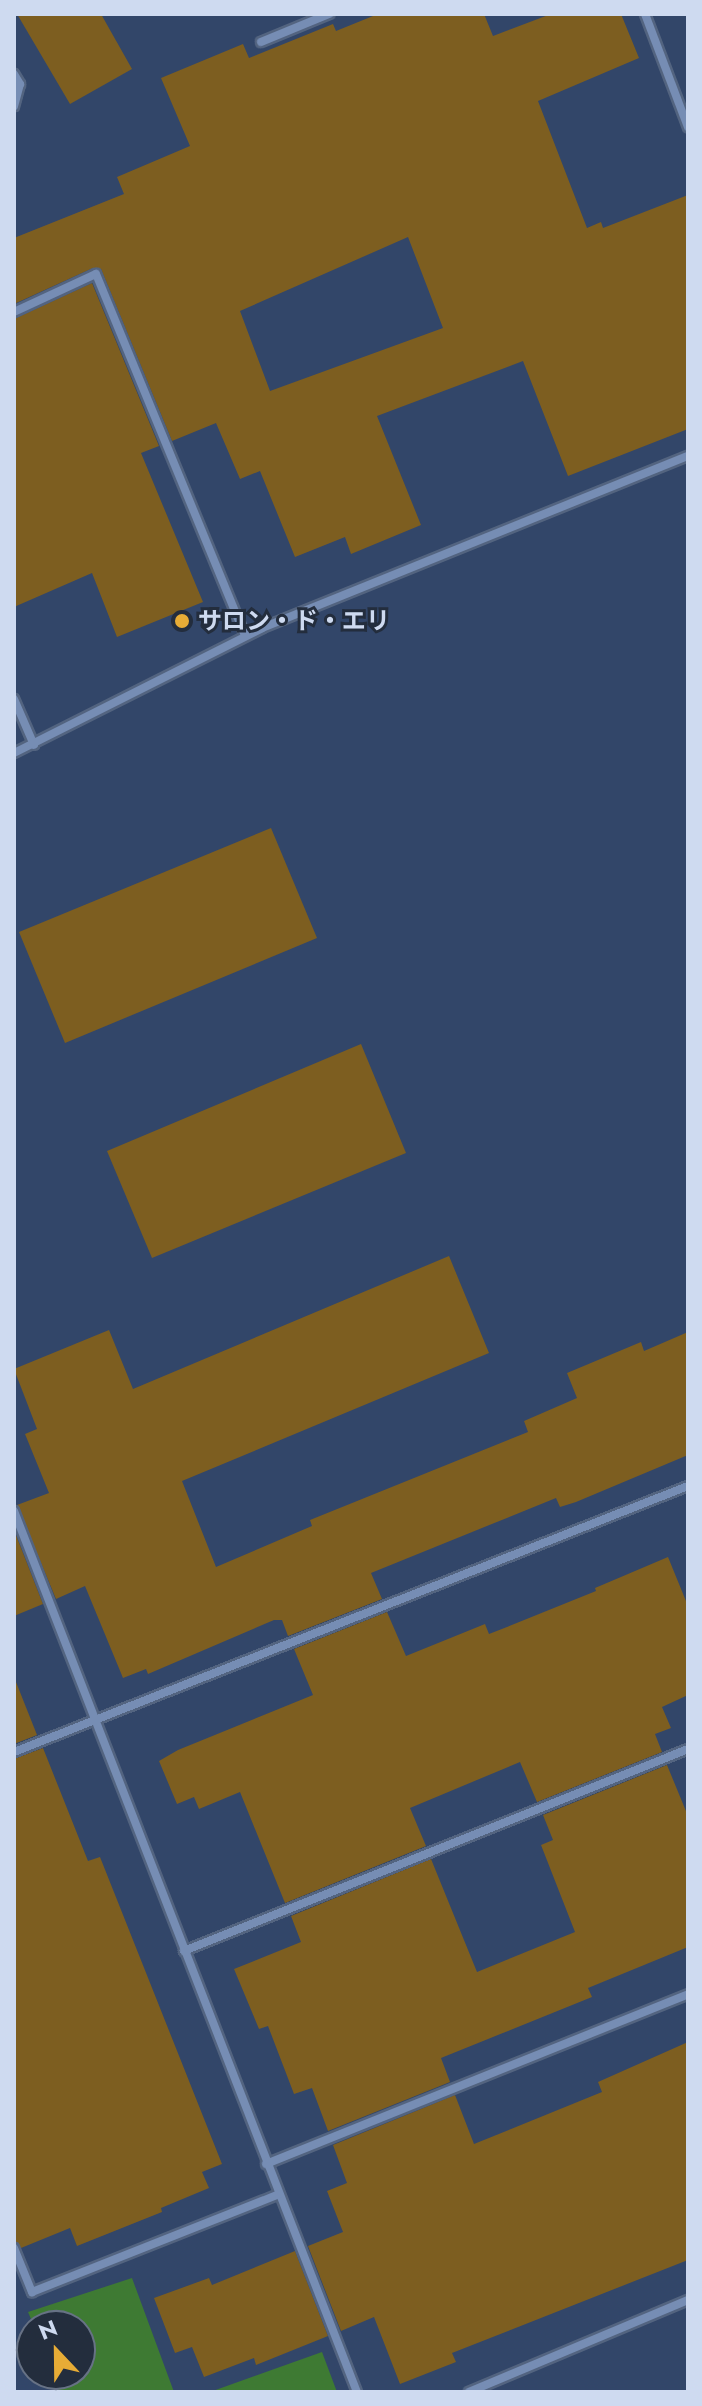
<!DOCTYPE html>
<html>
<head>
<meta charset="utf-8">
<style>
	body { margin:0 }
	#map { position:relative; width:702px; height:2406px; overflow:hidden; background:#324669; font-family:Jost,"Noto Sans JP",sans-serif }
	div>[style] { position:absolute }
	.green>* { inset:0; background:#3e7a33 }
	.building>* { inset:0; background:#7d5e20 }
	.roads { filter:drop-shadow(2px 0 #536480) drop-shadow(-2px 0 #536480) drop-shadow(0 2px #536480) drop-shadow(0 -2px #536480) }
	.street>* { height:8px; margin:-4px; padding:0 4px; transform-origin:4px; border-radius:4px; background:#768db4 }
	.dots>* { width:22px; height:22px; translate:-50% -50%; box-sizing:border-box; border:4px solid #232d3d; border-radius:50% }
	span { translate:-50% -50%; white-space:nowrap; text-align:center; line-height:1.15; -webkit-text-stroke:6px #232d3d; paint-order:stroke }
	.poi-label { font-size:24px; color:#cedaf0; font-weight:700 }
	.left { translate:0 -50%; text-align:left }
	.frame { position:absolute; inset:0; border:16px solid #cedaf0; pointer-events:none }
	.north { position:absolute; left:16px; top:2310px; width:80px; height:80px; box-sizing:border-box; background:#232d3d; border:2px solid #677285; border-radius:50%; rotate:338deg; font-size:22px; font-weight:700; line-height:32px; text-align:center; color:#cedaf0 }
	.north::after { content:''; display:block; margin:auto; width:28px; height:36px; background:#e7ac36; clip-path:polygon(50% 0,100% 100%,50% 72%,0 100%) }
</style>
</head>
<body>
<div id="map">
	<div class="green">
		<div style="clip-path:polygon(132px 2278px,174px 2392px,59px 2392px,52px 2374px,80px 2374px,80px 2326px,34px 2326px,28px 2312px)"></div>
		<div style="clip-path:polygon(322px 2352px,337px 2392px,210px 2392px)"></div>
	</div>
	<div class="building">
		<div style="clip-path:polygon(17px 14px,101px 14px,132px 69px,70px 104px)"></div>
		<div style="clip-path:polygon(evenodd,378px 14px,484px 14px,493px 36px,551px 14px,621px 14px,639px 58px,538px 101px,587px 228px,601px 222px,603px 228px,688px 195px,688px 429px,568px 476px,523px 361px,377px 416px,421px 525px,351px 554px,345px 537px,295px 557px,260px 471px,240px 479px,216px 423px,172px 441px,101px 269px,93px 268px,14px 304px,14px 238px,124px 194px,117px 177px,190px 146px,161px 78px,243px 44px,249px 58px,333px 24px,336px 31px,378px 14px,408px 237px,443px 328px,270px 391px,240px 311px,408px 237px)"></div>
		<div style="clip-path:polygon(92px 283px,159px 446px,141px 453px,203px 602px,117px 637px,92px 573px,14px 607px,14px 319px)"></div>
		<div style="clip-path:polygon(271px 828px,317px 938px,65px 1043px,19px 932px)"></div>
		<div style="clip-path:polygon(361px 1044px,406px 1153px,152px 1258px,107px 1151px)"></div>
		<div style="clip-path:polygon(449px 1256px,489px 1353px,182px 1481px,216px 1567px,312px 1526px,310px 1520px,528px 1432px,524px 1421px,577px 1398px,567px 1373px,641px 1342px,644px 1351px,688px 1332px,688px 1455px,576px 1502px,560px 1507px,556px 1498px,371px 1573px,382px 1599px,288px 1636px,282px 1620px,274px 1620px,148px 1674px,146px 1669px,123px 1678px,85px 1586px,56px 1599px,17px 1505px,49px 1493px,25px 1434px,37px 1429px,14px 1369px,109px 1330px,133px 1389px)"></div>
		<div style="clip-path:polygon(14px 1530px,43px 1604px,14px 1616px)"></div>
		<div style="clip-path:polygon(668px 1557px,688px 1606px,688px 1695px,662px 1707px,671px 1728px,655px 1734px,662px 1752px,537px 1802px,520px 1762px,410px 1808px,426px 1846px,285px 1903px,240px 1792px,199px 1809px,194px 1797px,177px 1804px,159px 1761px,178px 1750px,313px 1695px,294px 1649px,387px 1612px,406px 1656px,485px 1624px,489px 1634px,507px 1627px,596px 1591px,595px 1588px)"></div>
		<div style="clip-path:polygon(16px 1682px,37px 1735px,14px 1744px,14px 1683px)"></div>
		<div style="clip-path:polygon(43px 1748px,88px 1861px,100px 1857px,222px 2164px,202px 2172px,209px 2188px,161px 2208px,162px 2212px,77px 2246px,70px 2228px,21px 2248px,14px 2241px,14px 1759px)"></div>
		<div style="clip-path:polygon(667px 1765px,688px 1816px,688px 1947px,588px 1988px,592px 1997px,441px 2058px,450px 2082px,328px 2131px,312px 2088px,294px 2094px,268px 2026px,259px 2029px,234px 1969px,301px 1942px,291px 1916px,431px 1859px,477px 1972px,575px 1932px,541px 1845px,553px 1840px,543px 1815px)"></div>
		<div style="clip-path:polygon(688px 2042px,688px 2260px,452px 2353px,456px 2362px,400px 2384px,374px 2317px,341px 2331px,308px 2246px,343px 2232px,327px 2191px,347px 2183px,333px 2145px,455px 2095px,474px 2144px,602px 2092px,598px 2082px)"></div>
		<div style="clip-path:polygon(295px 2251px,328px 2336px,256px 2365px,254px 2358px,204px 2377px,192px 2347px,175px 2353px,154px 2298px,209px 2278px,212px 2285px)"></div>
	</div>
	<div class="roads">
		<div class="street">
			<div style="left:645px;top:14px;width:121px;rotate:69.2deg"></div>
			<div style="left:261px;top:42px;width:74px;rotate:-22.4deg"></div>
			<div style="left:14px;top:74px;width:12px;rotate:59deg"></div>
			<div style="left:20px;top:84px;width:23px;rotate:105deg"></div>
			<div style="left:14px;top:312px;width:90px;rotate:-24.9deg"></div>
			<div style="left:96px;top:274px;width:391px;rotate:67.6deg"></div>
			<div style="left:14px;top:699px;width:50px;rotate:66.5deg"></div>
			<div style="left:14px;top:753px;width:278px;rotate:-26.7deg"></div>
			<div style="left:262px;top:628px;width:459px;rotate:-22deg"></div>
			<div style="left:14px;top:1511px;width:945px;rotate:68.73deg"></div>
			<div style="left:14px;top:1752px;width:725px;rotate:-21.54deg"></div>
			<div style="left:184px;top:1951px;width:543px;rotate:-21.84deg"></div>
			<div style="left:266px;top:2164px;width:455px;rotate:-21.9deg"></div>
			<div style="left:14px;top:2248px;width:48px;rotate:67.8deg"></div>
			<div style="left:32px;top:2292px;width:266px;rotate:-21.6deg"></div>
			<div style="left:469px;top:2392px;width:238px;rotate:-22.8deg"></div>
		</div>
	</div>
	<div class="dots">
		<div style="left:182px;top:621px;background:#e7ac36"></div>
	</div>
	<div class="poi-label">
		<span class="left" style="left:198px;top:621px">サロン・ド・エリ</span>
	</div>
	<div class="frame"></div>
	<div class="north">N</div>
</div>
</body>
</html>
